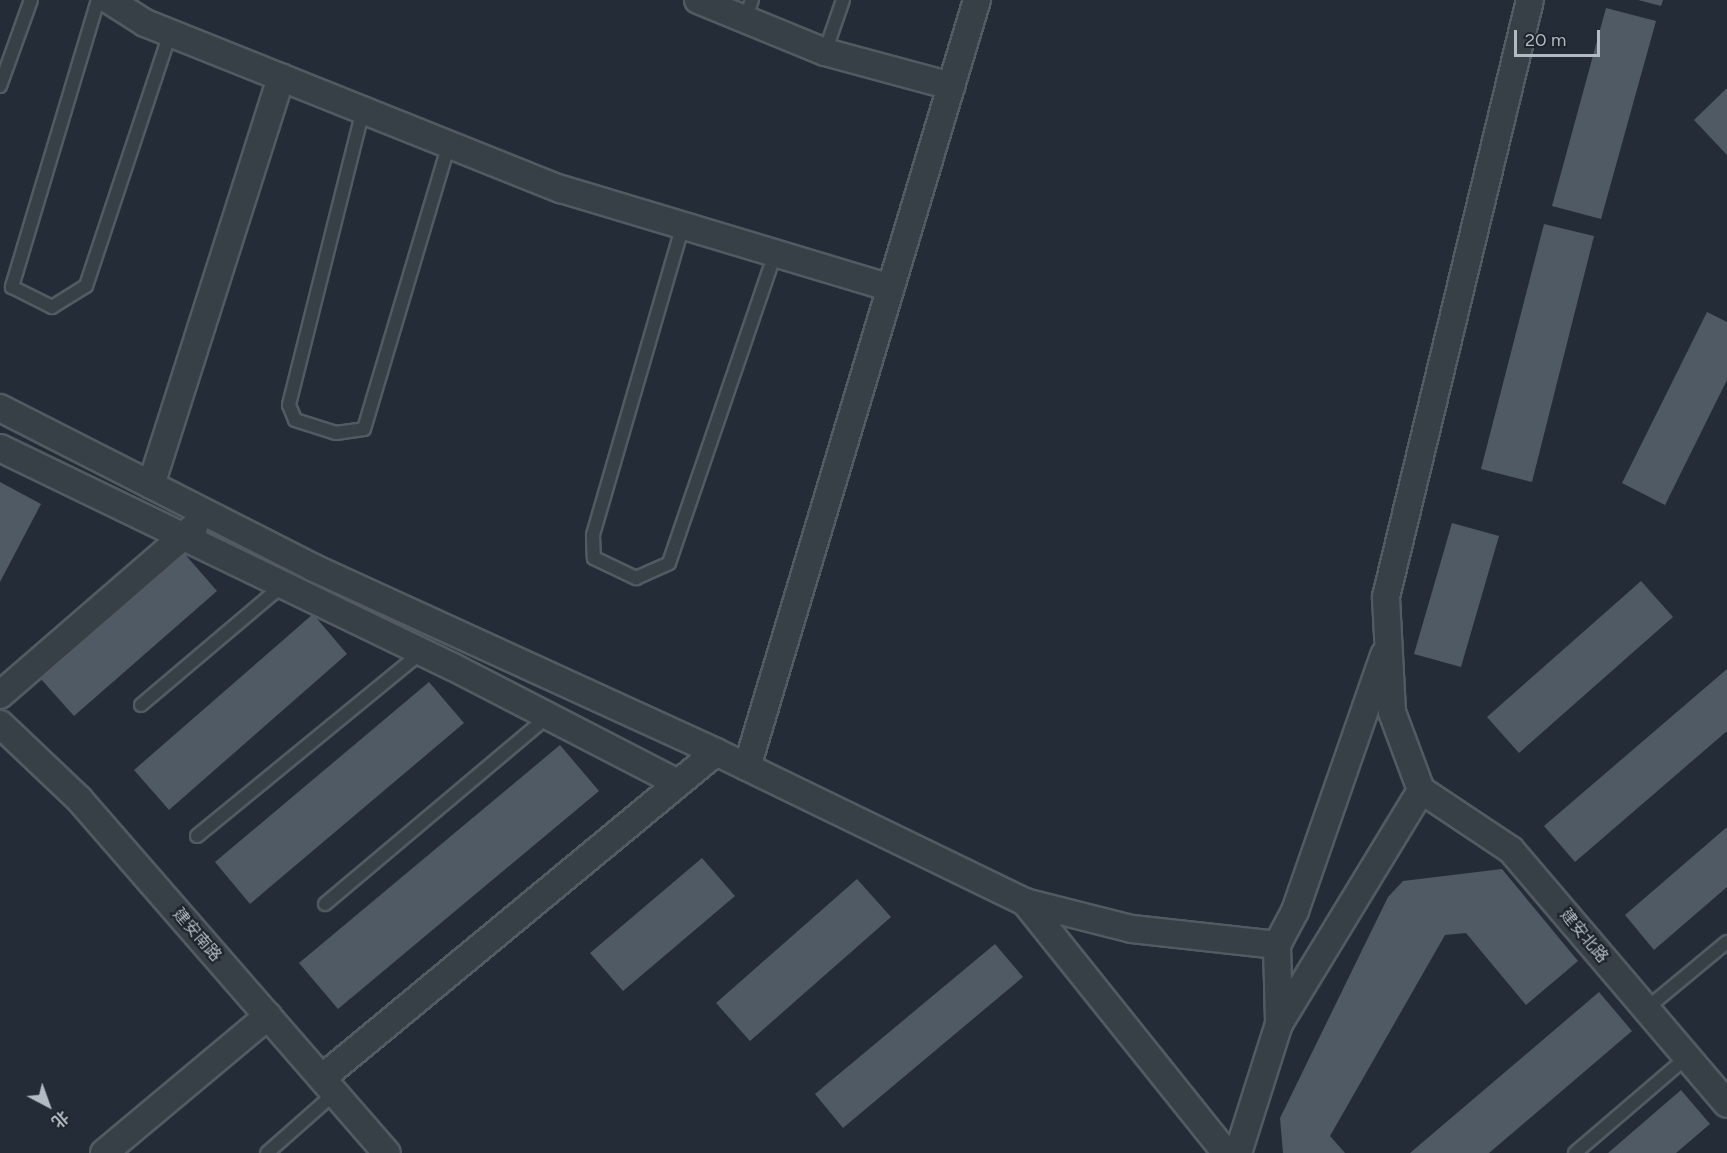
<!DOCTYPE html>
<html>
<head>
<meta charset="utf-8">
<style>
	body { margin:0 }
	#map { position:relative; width:1727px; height:1153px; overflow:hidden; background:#242d37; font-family:Figtree,"Noto Sans SC",sans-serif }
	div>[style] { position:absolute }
	.building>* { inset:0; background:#4f5a65 }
	.roads { filter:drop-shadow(2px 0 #525a62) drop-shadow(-2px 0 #525a62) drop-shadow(0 2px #525a62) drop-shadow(0 -2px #525a62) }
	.lane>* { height:12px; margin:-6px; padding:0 6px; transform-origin:6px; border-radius:6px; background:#373f47 }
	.street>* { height:26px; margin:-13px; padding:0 13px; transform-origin:13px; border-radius:13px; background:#373f47 }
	span { translate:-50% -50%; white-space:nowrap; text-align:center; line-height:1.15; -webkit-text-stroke:4.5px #1d242c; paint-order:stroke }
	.street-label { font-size:16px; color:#b2bac3 }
	.north { position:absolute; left:18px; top:1075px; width:60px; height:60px; -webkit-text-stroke:4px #1d242c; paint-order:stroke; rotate:139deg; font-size:16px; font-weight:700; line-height:24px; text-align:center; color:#b2bac3 }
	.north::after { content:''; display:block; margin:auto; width:21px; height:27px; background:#b2bac3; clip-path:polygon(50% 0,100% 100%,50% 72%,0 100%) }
	.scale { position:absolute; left:1514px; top:30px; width:86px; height:27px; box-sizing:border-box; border:3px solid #b2bac3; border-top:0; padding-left:8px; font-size:18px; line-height:21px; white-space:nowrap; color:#b2bac3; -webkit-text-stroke:4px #1d242c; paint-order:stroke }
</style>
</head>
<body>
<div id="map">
	<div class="building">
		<div style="clip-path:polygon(1638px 0,1663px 0,1661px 6px)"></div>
		<div style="clip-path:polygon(1606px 8px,1656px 21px,1601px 219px,1552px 206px)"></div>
		<div style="clip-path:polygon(1727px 88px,1727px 155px,1694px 120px)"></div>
		<div style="clip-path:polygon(1544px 224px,1594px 236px,1532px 482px,1481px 469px)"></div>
		<div style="clip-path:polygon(1707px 312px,1727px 322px,1727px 380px,1665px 505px,1622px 483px)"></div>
		<div style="clip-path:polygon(0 482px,41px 504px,0 582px)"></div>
		<div style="clip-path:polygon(1452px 523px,1499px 536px,1461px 667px,1414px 654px)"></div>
		<div style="clip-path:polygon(183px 552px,217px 591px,74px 716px,40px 678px)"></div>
		<div style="clip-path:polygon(1641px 581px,1673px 617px,1519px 753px,1487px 717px)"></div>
		<div style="clip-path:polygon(313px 614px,347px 654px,169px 810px,134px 770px)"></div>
		<div style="clip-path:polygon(1727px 669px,1727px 731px,1575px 862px,1544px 826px)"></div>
		<div style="clip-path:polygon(429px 682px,464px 723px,250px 904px,215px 862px)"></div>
		<div style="clip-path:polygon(560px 745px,599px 791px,338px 1009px,299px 963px)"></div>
		<div style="clip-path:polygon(1727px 827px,1727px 887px,1654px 950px,1625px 915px)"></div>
		<div style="clip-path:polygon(702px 858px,735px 896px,623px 991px,590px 953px)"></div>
		<div style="clip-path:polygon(1502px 869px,1578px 961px,1526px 1005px,1466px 933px,1445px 935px,1330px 1136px,1345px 1153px,1283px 1153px,1280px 1118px,1388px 897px,1403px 881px)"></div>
		<div style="clip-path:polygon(857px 879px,891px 917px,750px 1041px,716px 1003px)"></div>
		<div style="clip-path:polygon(995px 944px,1023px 977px,843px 1128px,815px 1094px)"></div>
		<div style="clip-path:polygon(1599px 992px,1632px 1031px,1489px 1153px,1410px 1153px)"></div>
		<div style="clip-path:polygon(1681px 1090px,1710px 1124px,1676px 1153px,1608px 1153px)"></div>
	</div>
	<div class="roads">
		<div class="lane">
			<div style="left:98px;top:0;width:300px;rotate:106.7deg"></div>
			<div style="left:12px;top:287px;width:45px;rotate:26.6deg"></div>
			<div style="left:52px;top:307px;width:40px;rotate:-32deg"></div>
			<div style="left:86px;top:286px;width:267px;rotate:-71.6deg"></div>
			<div style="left:746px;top:18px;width:19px;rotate:-72deg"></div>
			<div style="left:825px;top:52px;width:55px;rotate:-70.9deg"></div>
			<div style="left:0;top:86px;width:91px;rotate:-70.2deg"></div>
			<div style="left:363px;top:110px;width:304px;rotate:104.1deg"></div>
			<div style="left:289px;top:405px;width:16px;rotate:68deg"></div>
			<div style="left:295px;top:420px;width:43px;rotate:17.6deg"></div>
			<div style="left:336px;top:433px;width:28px;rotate:-8deg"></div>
			<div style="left:364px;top:429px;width:297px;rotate:-73.4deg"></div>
			<div style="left:683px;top:225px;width:323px;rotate:106.2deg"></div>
			<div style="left:593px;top:535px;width:23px;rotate:88deg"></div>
			<div style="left:594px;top:558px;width:47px;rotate:25.5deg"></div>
			<div style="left:636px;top:578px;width:36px;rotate:-24deg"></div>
			<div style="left:669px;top:563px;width:328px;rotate:-71.1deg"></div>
			<div style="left:141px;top:705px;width:186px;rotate:-40.2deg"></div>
			<div style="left:197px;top:836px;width:291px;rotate:-39.3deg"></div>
			<div style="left:325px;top:904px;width:292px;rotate:-40.1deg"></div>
			<div style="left:1646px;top:1009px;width:105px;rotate:-39.6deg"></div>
			<div style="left:267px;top:1153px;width:91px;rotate:-41.4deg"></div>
			<div style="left:1575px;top:1153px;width:148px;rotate:-40.6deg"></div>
		</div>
		<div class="street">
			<div style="left:109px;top:0;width:43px;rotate:32.6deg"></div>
			<div style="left:145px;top:23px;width:448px;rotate:21.8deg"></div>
			<div style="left:561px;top:189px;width:344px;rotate:16.7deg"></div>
			<div style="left:698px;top:0;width:137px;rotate:22.3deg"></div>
			<div style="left:825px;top:52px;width:131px;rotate:15.1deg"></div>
			<div style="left:0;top:408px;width:352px;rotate:27deg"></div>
			<div style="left:314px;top:568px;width:442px;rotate:24.6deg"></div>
			<div style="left:716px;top:752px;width:343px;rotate:25.9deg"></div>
			<div style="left:1025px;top:902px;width:322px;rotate:51.3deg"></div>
			<div style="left:0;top:448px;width:503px;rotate:25.8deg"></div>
			<div style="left:453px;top:667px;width:253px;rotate:27.3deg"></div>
			<div style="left:151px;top:485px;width:428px;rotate:-72.3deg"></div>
			<div style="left:0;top:695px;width:257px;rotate:-40.9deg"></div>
			<div style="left:0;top:724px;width:109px;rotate:43.5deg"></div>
			<div style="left:79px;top:799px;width:469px;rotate:49deg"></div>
			<div style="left:747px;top:767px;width:801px;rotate:-73.31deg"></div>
			<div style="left:1421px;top:790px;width:83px;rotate:-110.4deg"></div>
			<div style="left:1392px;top:712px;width:115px;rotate:-93deg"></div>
			<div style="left:1386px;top:597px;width:614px;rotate:-76.44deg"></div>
			<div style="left:1421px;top:790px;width:108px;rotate:33.7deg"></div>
			<div style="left:1511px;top:850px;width:333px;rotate:49.6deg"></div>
			<div style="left:1025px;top:902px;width:110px;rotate:14.2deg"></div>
			<div style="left:1132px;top:929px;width:146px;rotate:6.3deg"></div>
			<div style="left:1277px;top:945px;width:38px;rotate:-62deg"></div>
			<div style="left:1295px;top:911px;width:271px;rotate:-70.8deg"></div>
			<div style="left:1277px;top:945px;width:79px;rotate:88.5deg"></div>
			<div style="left:322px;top:1078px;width:511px;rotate:-39.6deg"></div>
			<div style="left:104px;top:1153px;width:214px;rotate:-39.9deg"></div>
			<div style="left:1238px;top:1153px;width:135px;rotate:-72.4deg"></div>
			<div style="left:1279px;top:1024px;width:274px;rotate:-58.7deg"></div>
		</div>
	</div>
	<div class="street-label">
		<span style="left:197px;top:935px;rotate:49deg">建安南路</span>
		<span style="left:1584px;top:936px;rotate:50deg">建安北路</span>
	</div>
	<div class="north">北</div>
	<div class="scale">20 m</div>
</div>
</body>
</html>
